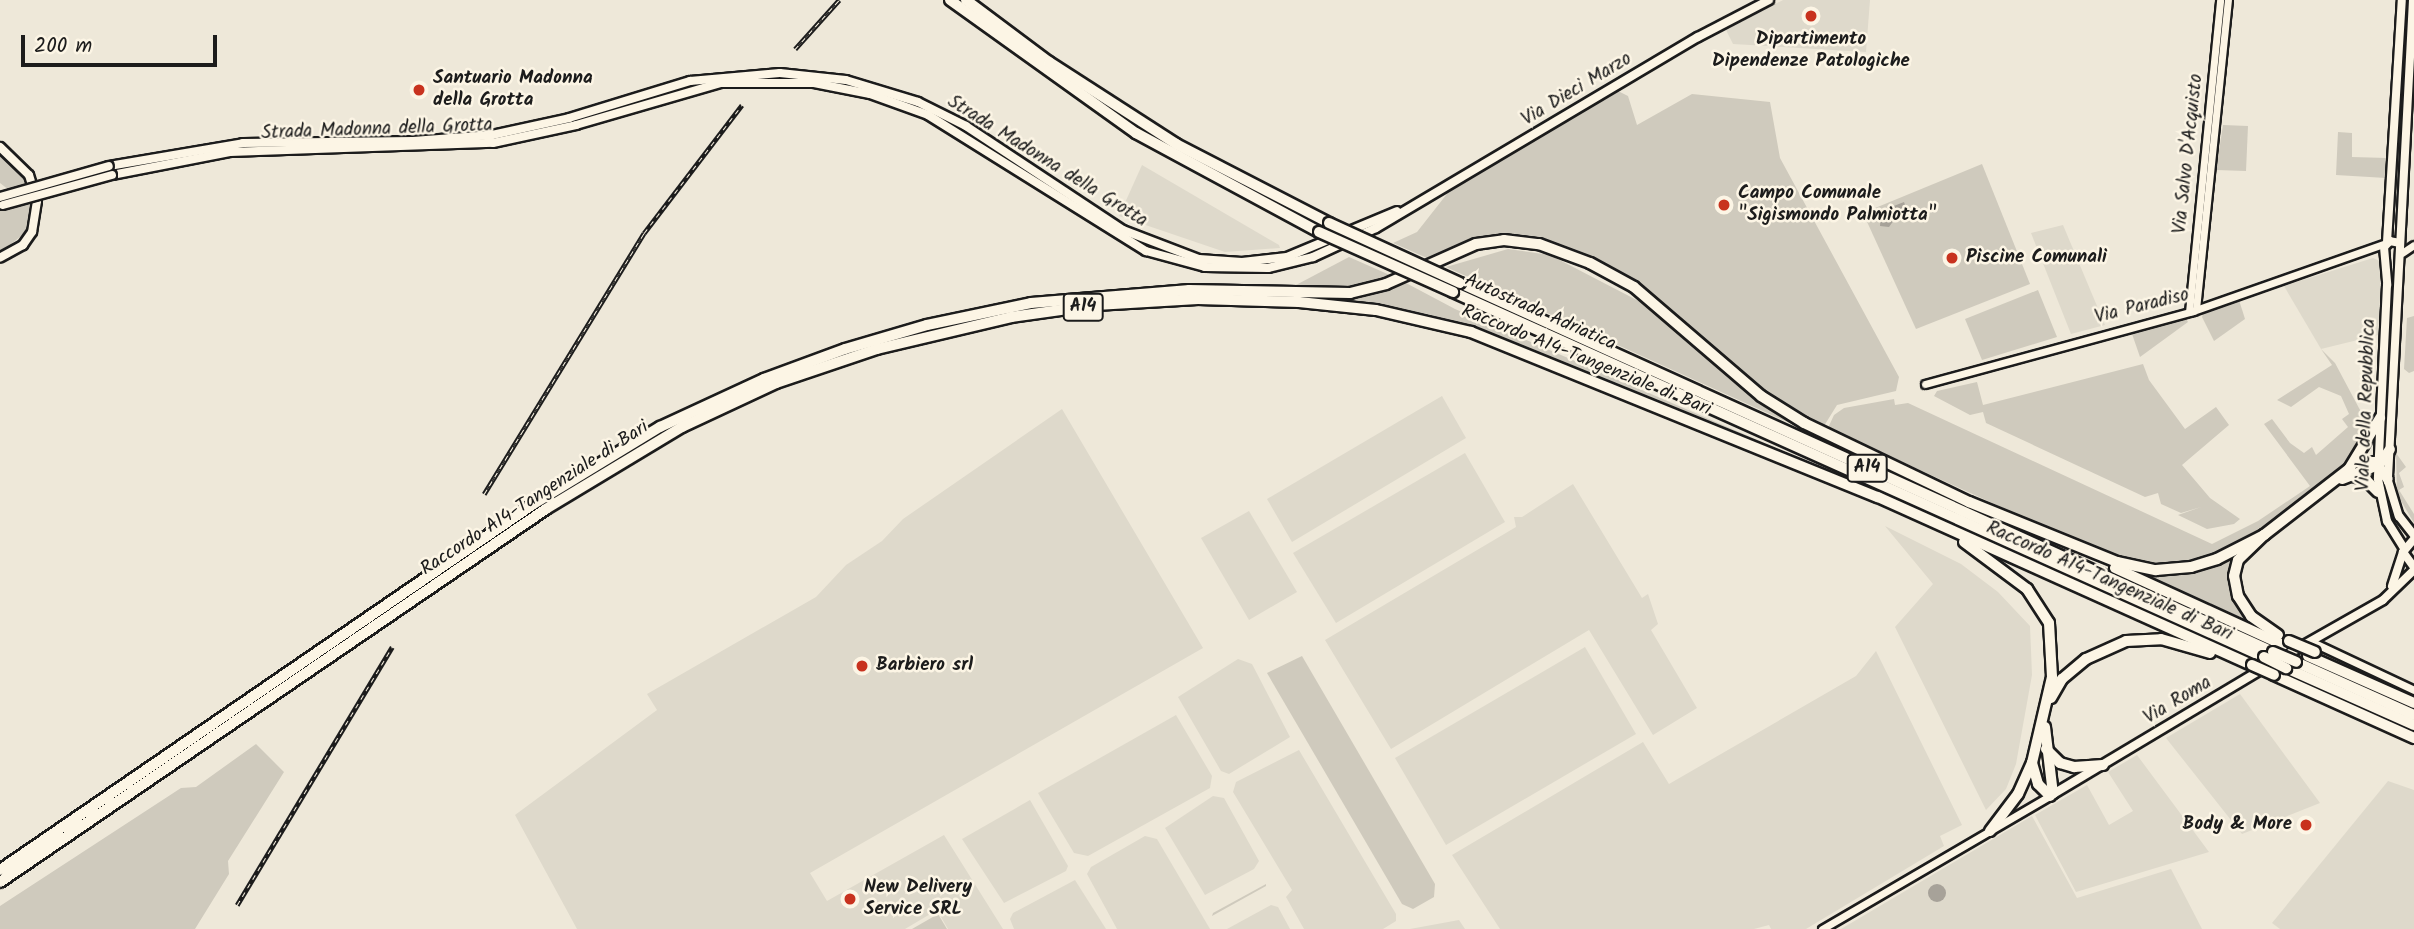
<!DOCTYPE html>
<html>
<head>
<meta charset="utf-8">
<style>
	body { margin:0 }
	#map { position:relative; width:2414px; height:929px; overflow:hidden; background:#eee8d9; font-family:Kalam,sans-serif }
	div>[style] { position:absolute }
	.built>* { inset:0; background:#ded9cb }
	.green>* { inset:0; background:#cfcabd }
	.water>* { inset:0; background:#a7a299 }
	.round { border-radius:50% }
	.roads { filter:drop-shadow(2px 0 #1c1c1c) drop-shadow(-2px 0 #1c1c1c) drop-shadow(0 2px #1c1c1c) drop-shadow(0 -2px #1c1c1c) }
	.tertiary>* { height:7px; margin:-3.5px; padding:0 3.5px; transform-origin:3.5px; border-radius:3.5px; background:#fcf5e5 }
	.secondary>* { height:8px; margin:-4px; padding:0 4px; transform-origin:4px; border-radius:4px; background:#fcf5e5 }
	.motorway>* { height:10px; margin:-5px; padding:0 5px; transform-origin:5px; border-radius:5px; background:#fcf5e5 }
	.rail>* { height:4.5px; margin-top:-2.25px; transform-origin:0; background:repeating-linear-gradient(90deg,#fcf5e5 0 5px,#1c1c1c 0 10px); box-sizing:border-box; border-block:2px solid #1c1c1c }
	.bridges { filter:drop-shadow(2px 0 #1c1c1c) drop-shadow(-2px 0 #1c1c1c) drop-shadow(0 2px #1c1c1c) drop-shadow(0 -2px #1c1c1c) }
	.secondary-bridge>* { height:8px; margin:-4px; padding:0 4px; transform-origin:4px; border-radius:4px; background:#fcf5e5 }
	.motorway-bridge>* { height:10px; margin:-5px; padding:0 5px; transform-origin:5px; border-radius:5px; background:#fcf5e5 }
	.dots>* { width:19px; height:19px; translate:-50% -50%; box-sizing:border-box; border:4px solid #fcf5e5; border-radius:50% }
	span { translate:-50% -50%; white-space:nowrap; text-align:center; line-height:1.15; -webkit-text-stroke:5px #fcf5e5; paint-order:stroke }
	.shield-label span { padding:2px 5px; background:#fcf5e5; border:2px solid; border-radius:5px; -webkit-text-stroke-width:0 }
	.shield-label { font-size:18px; color:#1c1c1c; font-weight:700 }
	.poi-label { font-size:19px; color:#1c1c1c; font-weight:700 }
	.left { translate:0 -50%; text-align:left }
	.right { translate:-100% -50%; text-align:right }
	.street-label { font-size:19px; color:#1c1c1c }
	.scale { position:absolute; left:21px; top:35px; width:196px; height:32px; box-sizing:border-box; border:4px solid #1c1c1c; border-top:0; padding-left:9px; font-size:21px; line-height:24px; white-space:nowrap; color:#1c1c1c; -webkit-text-stroke:5px #fcf5e5; paint-order:stroke }
</style>
</head>
<body>
<div id="map">
	<div class="built">
		<div style="clip-path:polygon(1783px 0,1870px 0,1866px 52px,1733px 44px,1726px 30px)"></div>
		<div style="clip-path:polygon(1142px 165px,1279px 245px,1280px 248px,1225px 252px,1119px 216px)"></div>
		<div style="clip-path:polygon(2063px 225px,2105px 325px,2071px 334px,2031px 233px)"></div>
		<div style="clip-path:polygon(2373px 258px,2382px 262px,2378px 335px,2321px 349px,2284px 286px)"></div>
		<div style="clip-path:polygon(1442px 396px,1466px 438px,1292px 542px,1267px 499px)"></div>
		<div style="clip-path:polygon(1062px 409px,1203px 648px,810px 873px,827px 901px,944px 835px,1003px 929px,948px 929px,937px 910px,905px 929px,577px 929px,515px 815px,657px 710px,647px 694px,816px 597px,846px 565px,882px 541px,903px 519px)"></div>
		<div style="clip-path:polygon(1465px 453px,1505px 522px,1336px 623px,1293px 553px)"></div>
		<div style="clip-path:polygon(1573px 484px,1642px 598px,1648px 594px,1658px 624px,1651px 630px,1697px 708px,1653px 735px,1589px 630px,1391px 749px,1325px 640px,1516px 527px,1514px 517px,1522px 517px)"></div>
		<div style="clip-path:polygon(1249px 511px,1297px 592px,1249px 620px,1201px 538px)"></div>
		<div style="clip-path:polygon(1885px 526px,1961px 564px,1998px 592px,2030px 626px,2032px 675px,2016px 764px,2006px 789px,1986px 810px,1895px 627px,1933px 584px)"></div>
		<div style="clip-path:polygon(1585px 647px,1636px 734px,1446px 845px,1395px 758px)"></div>
		<div style="clip-path:polygon(1876px 651px,1962px 825px,1940px 836px,1944px 846px,1806px 929px,1771px 929px,1769px 925px,1754px 929px,1500px 929px,1452px 855px,1643px 742px,1669px 784px,1856px 676px)"></div>
		<div style="clip-path:polygon(1238px 659px,1252px 664px,1290px 737px,1229px 774px,1221px 771px,1178px 697px)"></div>
		<div style="clip-path:polygon(2240px 694px,2320px 803px,2242px 834px,2166px 738px)"></div>
		<div style="clip-path:polygon(1176px 715px,1212px 776px,1210px 788px,1088px 856px,1074px 853px,1038px 793px)"></div>
		<div style="clip-path:polygon(1299px 750px,1396px 914px,1396px 921px,1383px 929px,1304px 929px,1286px 897px,1292px 890px,1233px 792px,1236px 782px)"></div>
		<div style="clip-path:polygon(2137px 755px,2209px 852px,2076px 892px,2035px 815px,2087px 785px,2109px 825px,2133px 811px,2108px 772px)"></div>
		<div style="clip-path:polygon(2388px 781px,2414px 790px,2414px 929px,2280px 929px,2272px 923px)"></div>
		<div style="clip-path:polygon(1213px 796px,1224px 798px,1259px 861px,1254px 869px,1205px 895px,1165px 828px)"></div>
		<div style="clip-path:polygon(1030px 800px,1068px 866px,1066px 871px,1004px 903px,962px 839px)"></div>
		<div style="clip-path:polygon(2032px 816px,2077px 898px,2171px 869px,2202px 929px,1841px 929px)"></div>
		<div style="clip-path:polygon(1145px 836px,1157px 839px,1210px 929px,1117px 929px,1087px 874px,1091px 867px)"></div>
		<div style="clip-path:polygon(1075px 880px,1106px 929px,1014px 929px,1010px 919px,1013px 913px)"></div>
		<div style="clip-path:polygon(1271px 905px,1278px 907px,1290px 929px,1227px 929px)"></div>
		<div style="clip-path:polygon(1459px 920px,1465px 929px,1410px 929px)"></div>
	</div>
	<div class="green">
		<div style="clip-path:polygon(1616px 90px,1628px 96px,1637px 125px,1692px 94px,1770px 102px,1780px 158px,1899px 377px,1896px 391px,1837px 405px,1824px 426px,1752px 382px,1650px 294px,1565px 248px,1471px 241px,1427px 258px,1393px 243px,1417px 232px,1450px 190px)"></div>
		<div style="clip-path:polygon(2223px 125px,2248px 126px,2246px 171px,2216px 170px)"></div>
		<div style="clip-path:polygon(2338px 132px,2352px 133px,2352px 157px,2387px 158px,2386px 178px,2336px 175px)"></div>
		<div style="clip-path:polygon(0 153px,17px 167px,28px 185px,9px 190px,0 183px)"></div>
		<div style="clip-path:polygon(1982px 164px,2030px 284px,1916px 329px,1863px 213px)"></div>
		<div style="clip-path:polygon(32px 202px,26px 232px,0 253px,0 211px)"></div>
		<div style="clip-path:polygon(1508px 249px,1550px 255px,1654px 309px,1728px 378px,1768px 409px,1818px 436px,1446px 267px)"></div>
		<div style="clip-path:polygon(1349px 257px,1392px 276px,1350px 288px,1296px 285px)"></div>
		<div style="clip-path:polygon(1406px 283px,1455px 309px,1838px 475px,1497px 337px,1428px 314px,1329px 300px,1358px 299px)"></div>
		<div style="clip-path:polygon(2038px 290px,2057px 337px,1982px 360px,1965px 319px)"></div>
		<div style="clip-path:polygon(2239px 300px,2245px 319px,2214px 341px,2202px 317px,2204px 312px)"></div>
		<div style="clip-path:polygon(2414px 316px,2414px 371px,2409px 373px,2404px 369px,2407px 318px)"></div>
		<div style="clip-path:polygon(2185px 317px,2188px 322px,2140px 357px,2131px 331px)"></div>
		<div style="clip-path:polygon(2321px 349px,2335px 363px,2368px 425px,2370px 435px,2348px 467px,2262px 531px,2215px 557px,2167px 567px,2117px 560px,1828px 428px,1834px 415px,1844px 408px,1894px 399px,1895px 405px,1908px 403px,2212px 544px,2258px 521px,2310px 486px,2264px 424px,2272px 419px,2290px 443px,2304px 453px,2312px 447px,2316px 455px,2348px 427px,2342px 419px,2349px 414px,2341px 396px,2319px 387px,2291px 407px,2277px 400px,2332px 365px)"></div>
		<div style="clip-path:polygon(2143px 364px,2149px 380px,2185px 429px,2216px 407px,2229px 425px,2182px 465px,2210px 498px,2240px 519px,2234px 524px,2207px 529px,2178px 515px,2201px 507px,2181px 513px,2161px 504px,2158px 493px,2145px 497px,1986px 423px,1983px 412px,1970px 415px,1934px 396px,1937px 391px,1977px 382px,1983px 405px)"></div>
		<div style="clip-path:polygon(2396px 453px,2406px 467px,2399px 473px,2404px 487px,2399px 490px,2414px 514px,2414px 523px,2397px 494px)"></div>
		<div style="clip-path:polygon(2231px 559px,2231px 578px,2247px 620px,2150px 577px)"></div>
		<div style="clip-path:polygon(1302px 656px,1435px 884px,1434px 897px,1413px 909px,1402px 904px,1267px 673px)"></div>
		<div style="clip-path:polygon(256px 744px,284px 772px,228px 861px,229px 874px,195px 929px,0 929px,0 906px,181px 788px,196px 787px)"></div>
		<div style="clip-path:polygon(1266px 884px,1266px 886px,1212px 916px,1213px 913px)"></div>
		<div style="clip-path:polygon(938px 914px,947px 929px,912px 929px)"></div>
	</div>
	<div class="water">
		<div style="clip-path:polygon(1904px 202px,1908px 213px,1894px 220px,1889px 227px,1880px 226px,1881px 211px)"></div>
		<div class="round" style="left:1928px;top:884px;width:18px;height:18px"></div>
	</div>
	<div class="roads">
		<div class="tertiary">
			<div style="left:2402px;top:253px;width:14px;rotate:-34deg"></div>
			<div style="left:2196px;top:309px;width:311px;rotate:-84.1deg"></div>
			<div style="left:2189px;top:312px;width:314px;rotate:-84.3deg"></div>
			<div style="left:1925px;top:384px;width:278px;rotate:-15.2deg"></div>
			<div style="left:2193px;top:311px;width:205px;rotate:-19.4deg"></div>
			<div style="left:2310px;top:641px;width:115px;rotate:25.2deg"></div>
			<div style="left:1822px;top:929px;width:264px;rotate:-30.3deg"></div>
		</div>
		<div class="secondary">
			<div style="left:2413px;top:0;width:482px;rotate:93deg"></div>
			<div style="left:2388px;top:481px;width:37px;rotate:73deg"></div>
			<div style="left:2399px;top:516px;width:24px;rotate:52deg"></div>
			<div style="left:0;top:147px;width:40px;rotate:44deg"></div>
			<div style="left:29px;top:175px;width:27px;rotate:73deg"></div>
			<div style="left:37px;top:201px;width:31px;rotate:99deg"></div>
			<div style="left:32px;top:232px;width:16px;rotate:125deg"></div>
			<div style="left:23px;top:245px;width:26px;rotate:151deg"></div>
			<div style="left:109px;top:166px;width:136px;rotate:-9.7deg"></div>
			<div style="left:243px;top:143px;width:170px;rotate:-0.7deg"></div>
			<div style="left:413px;top:141px;width:79px;rotate:-4.3deg"></div>
			<div style="left:492px;top:135px;width:79px;rotate:-12.4deg"></div>
			<div style="left:569px;top:118px;width:127px;rotate:-17deg"></div>
			<div style="left:690px;top:81px;width:90px;rotate:-5.1deg"></div>
			<div style="left:780px;top:73px;width:66px;rotate:6.1deg"></div>
			<div style="left:846px;top:80px;width:75px;rotate:17deg"></div>
			<div style="left:918px;top:102px;width:54px;rotate:26.6deg"></div>
			<div style="left:966px;top:126px;width:188px;rotate:33.5deg"></div>
			<div style="left:1123px;top:230px;width:81px;rotate:20.9deg"></div>
			<div style="left:1199px;top:259px;width:43px;rotate:4deg"></div>
			<div style="left:1242px;top:262px;width:45px;rotate:-6.3deg"></div>
			<div style="left:1287px;top:257px;width:119px;rotate:-22.7deg"></div>
			<div style="left:112px;top:175px;width:120px;rotate:-11deg"></div>
			<div style="left:230px;top:152px;width:263px;rotate:-2deg"></div>
			<div style="left:493px;top:143px;width:85px;rotate:-12.2deg"></div>
			<div style="left:576px;top:125px;width:151px;rotate:-16.2deg"></div>
			<div style="left:721px;top:83px;width:93px"></div>
			<div style="left:814px;top:83px;width:57px;rotate:11.1deg"></div>
			<div style="left:870px;top:94px;width:62px;rotate:19.9deg"></div>
			<div style="left:928px;top:115px;width:257px;rotate:32deg"></div>
			<div style="left:1146px;top:251px;width:61px;rotate:15.2deg"></div>
			<div style="left:1205px;top:267px;width:63px;rotate:0.9deg"></div>
			<div style="left:1268px;top:268px;width:46px;rotate:-13.7deg"></div>
			<div style="left:1313px;top:257px;width:69px;rotate:-24.7deg"></div>
			<div style="left:1376px;top:228px;width:374px;rotate:-30.7deg"></div>
			<div style="left:1698px;top:37px;width:80px;rotate:-27.5deg"></div>
			<div style="left:2387px;top:242px;width:242px;rotate:-86.5deg"></div>
			<div style="left:2400px;top:243px;width:10px;rotate:-169deg"></div>
			<div style="left:2390px;top:241px;width:8px;rotate:135deg"></div>
			<div style="left:2384px;top:247px;width:38px;rotate:85deg"></div>
			<div style="left:2387px;top:285px;width:194px;rotate:92.7deg"></div>
			<div style="left:2378px;top:479px;width:43px;rotate:77.9deg"></div>
			<div style="left:2387px;top:521px;width:32px;rotate:58deg"></div>
			<div style="left:2414px;top:539px;width:17px;rotate:130deg"></div>
			<div style="left:2403px;top:552px;width:19px;rotate:54deg"></div>
			<div style="left:2392px;top:586px;width:36px;rotate:-72deg"></div>
			<div style="left:2281px;top:658px;width:117px;rotate:-29.6deg"></div>
			<div style="left:2383px;top:600px;width:43px;rotate:-44.1deg"></div>
			<div style="left:2050px;top:796px;width:249px;rotate:-30.9deg"></div>
		</div>
		<div class="motorway">
			<div style="left:950px;top:0;width:229px;rotate:35.6deg"></div>
			<div style="left:1136px;top:133px;width:208px;rotate:28.4deg"></div>
			<div style="left:966px;top:0;width:104px;rotate:36.8deg"></div>
			<div style="left:1049px;top:62px;width:151px;rotate:32.8deg"></div>
			<div style="left:1176px;top:144px;width:172px;rotate:27.3deg"></div>
			<div style="left:1460px;top:283px;width:893px;rotate:24.41deg"></div>
			<div style="left:1453px;top:292px;width:889px;rotate:24.23deg"></div>
			<div style="left:2356px;top:462px;width:19px"></div>
			<div style="left:2375px;top:462px;width:21px;rotate:53deg"></div>
			<div style="left:2353px;top:476px;width:14px;rotate:17deg"></div>
			<div style="left:2366px;top:480px;width:17px;rotate:45deg"></div>
			<div style="left:2342px;top:479px;width:40px;rotate:-21deg"></div>
			<div style="left:2379px;top:465px;width:19px;rotate:-55deg"></div>
			<div style="left:1964px;top:542px;width:79px;rotate:36.7deg"></div>
			<div style="left:2027px;top:589px;width:40px;rotate:57.1deg"></div>
			<div style="left:2049px;top:623px;width:54px;rotate:86.8deg"></div>
			<div style="left:2052px;top:677px;width:88px;rotate:103.1deg"></div>
			<div style="left:2032px;top:763px;width:22px;rotate:74deg"></div>
			<div style="left:2038px;top:784px;width:17px;rotate:45deg"></div>
			<div style="left:2115px;top:568px;width:185px;rotate:24.6deg"></div>
			<div style="left:2278px;top:635px;width:33px;rotate:-145deg"></div>
			<div style="left:2251px;top:616px;width:24px;rotate:-123deg"></div>
			<div style="left:2238px;top:596px;width:20px;rotate:-101deg"></div>
			<div style="left:2234px;top:576px;width:16px;rotate:-76deg"></div>
			<div style="left:2238px;top:560px;width:36px;rotate:-44deg"></div>
			<div style="left:2264px;top:535px;width:108px;rotate:-37.8deg"></div>
			<div style="left:2349px;top:469px;width:60px;rotate:-58.7deg"></div>
			<div style="left:2308px;top:656px;width:116px;rotate:23.9deg"></div>
			<div style="left:2296px;top:662px;width:129px;rotate:24.2deg"></div>
			<div style="left:2286px;top:668px;width:140px;rotate:24deg"></div>
			<div style="left:2274px;top:675px;width:154px;rotate:24.2deg"></div>
			<div style="left:2051px;top:698px;width:22px;rotate:-60deg"></div>
			<div style="left:2062px;top:679px;width:31px;rotate:-40deg"></div>
			<div style="left:2086px;top:659px;width:44px;rotate:-24.2deg"></div>
			<div style="left:2126px;top:641px;width:35px;rotate:-3deg"></div>
			<div style="left:2161px;top:639px;width:51px;rotate:15.9deg"></div>
			<div style="left:2045px;top:727px;width:67px;rotate:83.2deg"></div>
			<div style="left:2046px;top:749px;width:20px;rotate:45deg"></div>
			<div style="left:2060px;top:763px;width:15px;rotate:16deg"></div>
			<div style="left:2074px;top:767px;width:29px;rotate:-4deg"></div>
			<div style="left:1990px;top:831px;width:46px;rotate:-52.9deg"></div>
			<div style="left:2018px;top:794px;width:34px;rotate:-66deg"></div>
			<div style="left:0;top:870px;width:645px;rotate:-34.45deg"></div>
			<div style="left:532px;top:505px;width:150px;rotate:-31.4deg"></div>
			<div style="left:660px;top:427px;width:115px;rotate:-24.8deg"></div>
			<div style="left:764px;top:379px;width:86px;rotate:-20.3deg"></div>
			<div style="left:845px;top:349px;width:85px;rotate:-16.3deg"></div>
			<div style="left:927px;top:325px;width:106px;rotate:-11.9deg"></div>
			<div style="left:1031px;top:303px;width:159px;rotate:-4.7deg"></div>
			<div style="left:1189px;top:290px;width:161px;rotate:1.1deg"></div>
			<div style="left:1350px;top:293px;width:37px;rotate:-14deg"></div>
			<div style="left:1386px;top:284px;width:98px;rotate:-24deg"></div>
			<div style="left:1476px;top:244px;width:28px;rotate:-8deg"></div>
			<div style="left:1504px;top:240px;width:35px;rotate:7deg"></div>
			<div style="left:1539px;top:244px;width:54px;rotate:20.4deg"></div>
			<div style="left:1590px;top:263px;width:50px;rotate:28.6deg"></div>
			<div style="left:1634px;top:287px;width:167px;rotate:40.6deg"></div>
			<div style="left:1761px;top:396px;width:51px;rotate:32.1deg"></div>
			<div style="left:1804px;top:423px;width:183px;rotate:25.6deg"></div>
			<div style="left:1969px;top:502px;width:160px;rotate:22.1deg"></div>
			<div style="left:2117px;top:562px;width:40px;rotate:12deg"></div>
			<div style="left:2156px;top:570px;width:35px;rotate:-5deg"></div>
			<div style="left:2191px;top:567px;width:27px;rotate:-17deg"></div>
			<div style="left:2217px;top:559px;width:53px;rotate:-27.1deg"></div>
			<div style="left:0;top:882px;width:661px;rotate:-34.34deg"></div>
			<div style="left:546px;top:509px;width:159px;rotate:-31.1deg"></div>
			<div style="left:682px;top:427px;width:104px;rotate:-25.1deg"></div>
			<div style="left:776px;top:383px;width:107px;rotate:-18.6deg"></div>
			<div style="left:877px;top:349px;width:138px;rotate:-13.4deg"></div>
			<div style="left:1011px;top:317px;width:86px;rotate:-8deg"></div>
			<div style="left:1096px;top:305px;width:102px;rotate:-3.4deg"></div>
			<div style="left:1198px;top:299px;width:101px;rotate:1.7deg"></div>
			<div style="left:1299px;top:302px;width:77px;rotate:5.9deg"></div>
			<div style="left:1376px;top:310px;width:98px;rotate:13deg"></div>
			<div style="left:1471px;top:332px;width:439px;rotate:22.1deg"></div>
			<div style="left:1878px;top:497px;width:410px;rotate:24.2deg"></div>
		</div>
	</div>
	<div class="rail">
		<div style="left:795px;top:49px;width:66px;rotate:-48.1deg"></div>
		<div style="left:484px;top:494px;width:306px;rotate:-58.5deg"></div>
		<div style="left:644px;top:233px;width:161px;rotate:-52.6deg"></div>
		<div style="left:237px;top:905px;width:301px;rotate:-59deg"></div>
	</div>
	<div class="bridges">
		<div class="secondary-bridge">
			<div style="left:0;top:197px;width:113px;rotate:-15.9deg"></div>
			<div style="left:3px;top:205px;width:113px;rotate:-15.4deg"></div>
		</div>
		<div class="motorway-bridge">
			<div style="left:1329px;top:223px;width:144px;rotate:24.6deg"></div>
			<div style="left:1319px;top:232px;width:147px;rotate:24.1deg"></div>
			<div style="left:2289px;top:641px;width:28px;rotate:23deg"></div>
			<div style="left:2273px;top:652px;width:25px;rotate:23deg"></div>
			<div style="left:2264px;top:657px;width:25px;rotate:27deg"></div>
			<div style="left:2252px;top:665px;width:24px;rotate:24deg"></div>
		</div>
	</div>
	<div class="dots">
		<div style="left:1811px;top:16px;background:#c8321e"></div>
		<div style="left:419px;top:90px;background:#c8321e"></div>
		<div style="left:1724px;top:205px;background:#c8321e"></div>
		<div style="left:1952px;top:258px;background:#c8321e"></div>
		<div style="left:862px;top:666px;background:#c8321e"></div>
		<div style="left:2306px;top:825px;background:#c8321e"></div>
		<div style="left:850px;top:899px;background:#c8321e"></div>
	</div>
	<div class="shield-label">
		<span style="left:1083px;top:307px">A14</span>
		<span style="left:1867px;top:468px">A14</span>
	</div>
	<div class="poi-label">
		<span style="left:1811px;top:51px">Dipartimento<br>Dipendenze Patologiche</span>
		<span class="left" style="left:433px;top:90px">Santuario Madonna<br>della Grotta</span>
		<span class="left" style="left:1738px;top:205px">Campo Comunale<br>"Sigismondo Palmiotta"</span>
		<span class="left" style="left:1966px;top:258px">Piscine Comunali</span>
		<span class="left" style="left:876px;top:666px">Barbiero srl</span>
		<span class="right" style="left:2292px;top:825px">Body &amp; More</span>
		<span class="left" style="left:864px;top:899px">New Delivery<br>Service SRL</span>
	</div>
	<div class="street-label">
		<span style="left:1577px;top:90px;rotate:-31deg">Via Dieci Marzo</span>
		<span style="left:377px;top:130px;rotate:-2deg">Strada Madonna della Grotta</span>
		<span style="left:2189px;top:154px;rotate:-84deg">Via Salvo D'Acquisto</span>
		<span style="left:1047px;top:162px;rotate:32deg">Strada Madonna della Grotta</span>
		<span style="left:2142px;top:307px;rotate:-14deg">Via Paradiso</span>
		<span style="left:1540px;top:313px;rotate:24deg">Autostrada Adriatica</span>
		<span style="left:1586px;top:361px;rotate:22deg">Raccordo A14-Tangenziale di Bari</span>
		<span style="left:2367px;top:405px;rotate:-88deg">Viale della Repubblica</span>
		<span style="left:535px;top:499px;rotate:-33deg">Raccordo A14-Tangenziale di Bari</span>
		<span style="left:2109px;top:582px;rotate:24deg">Raccordo A14-Tangenziale di Bari</span>
		<span style="left:2178px;top:701px;rotate:-31deg">Via Roma</span>
	</div>
	<div class="scale">200 m</div>
</div>
</body>
</html>
